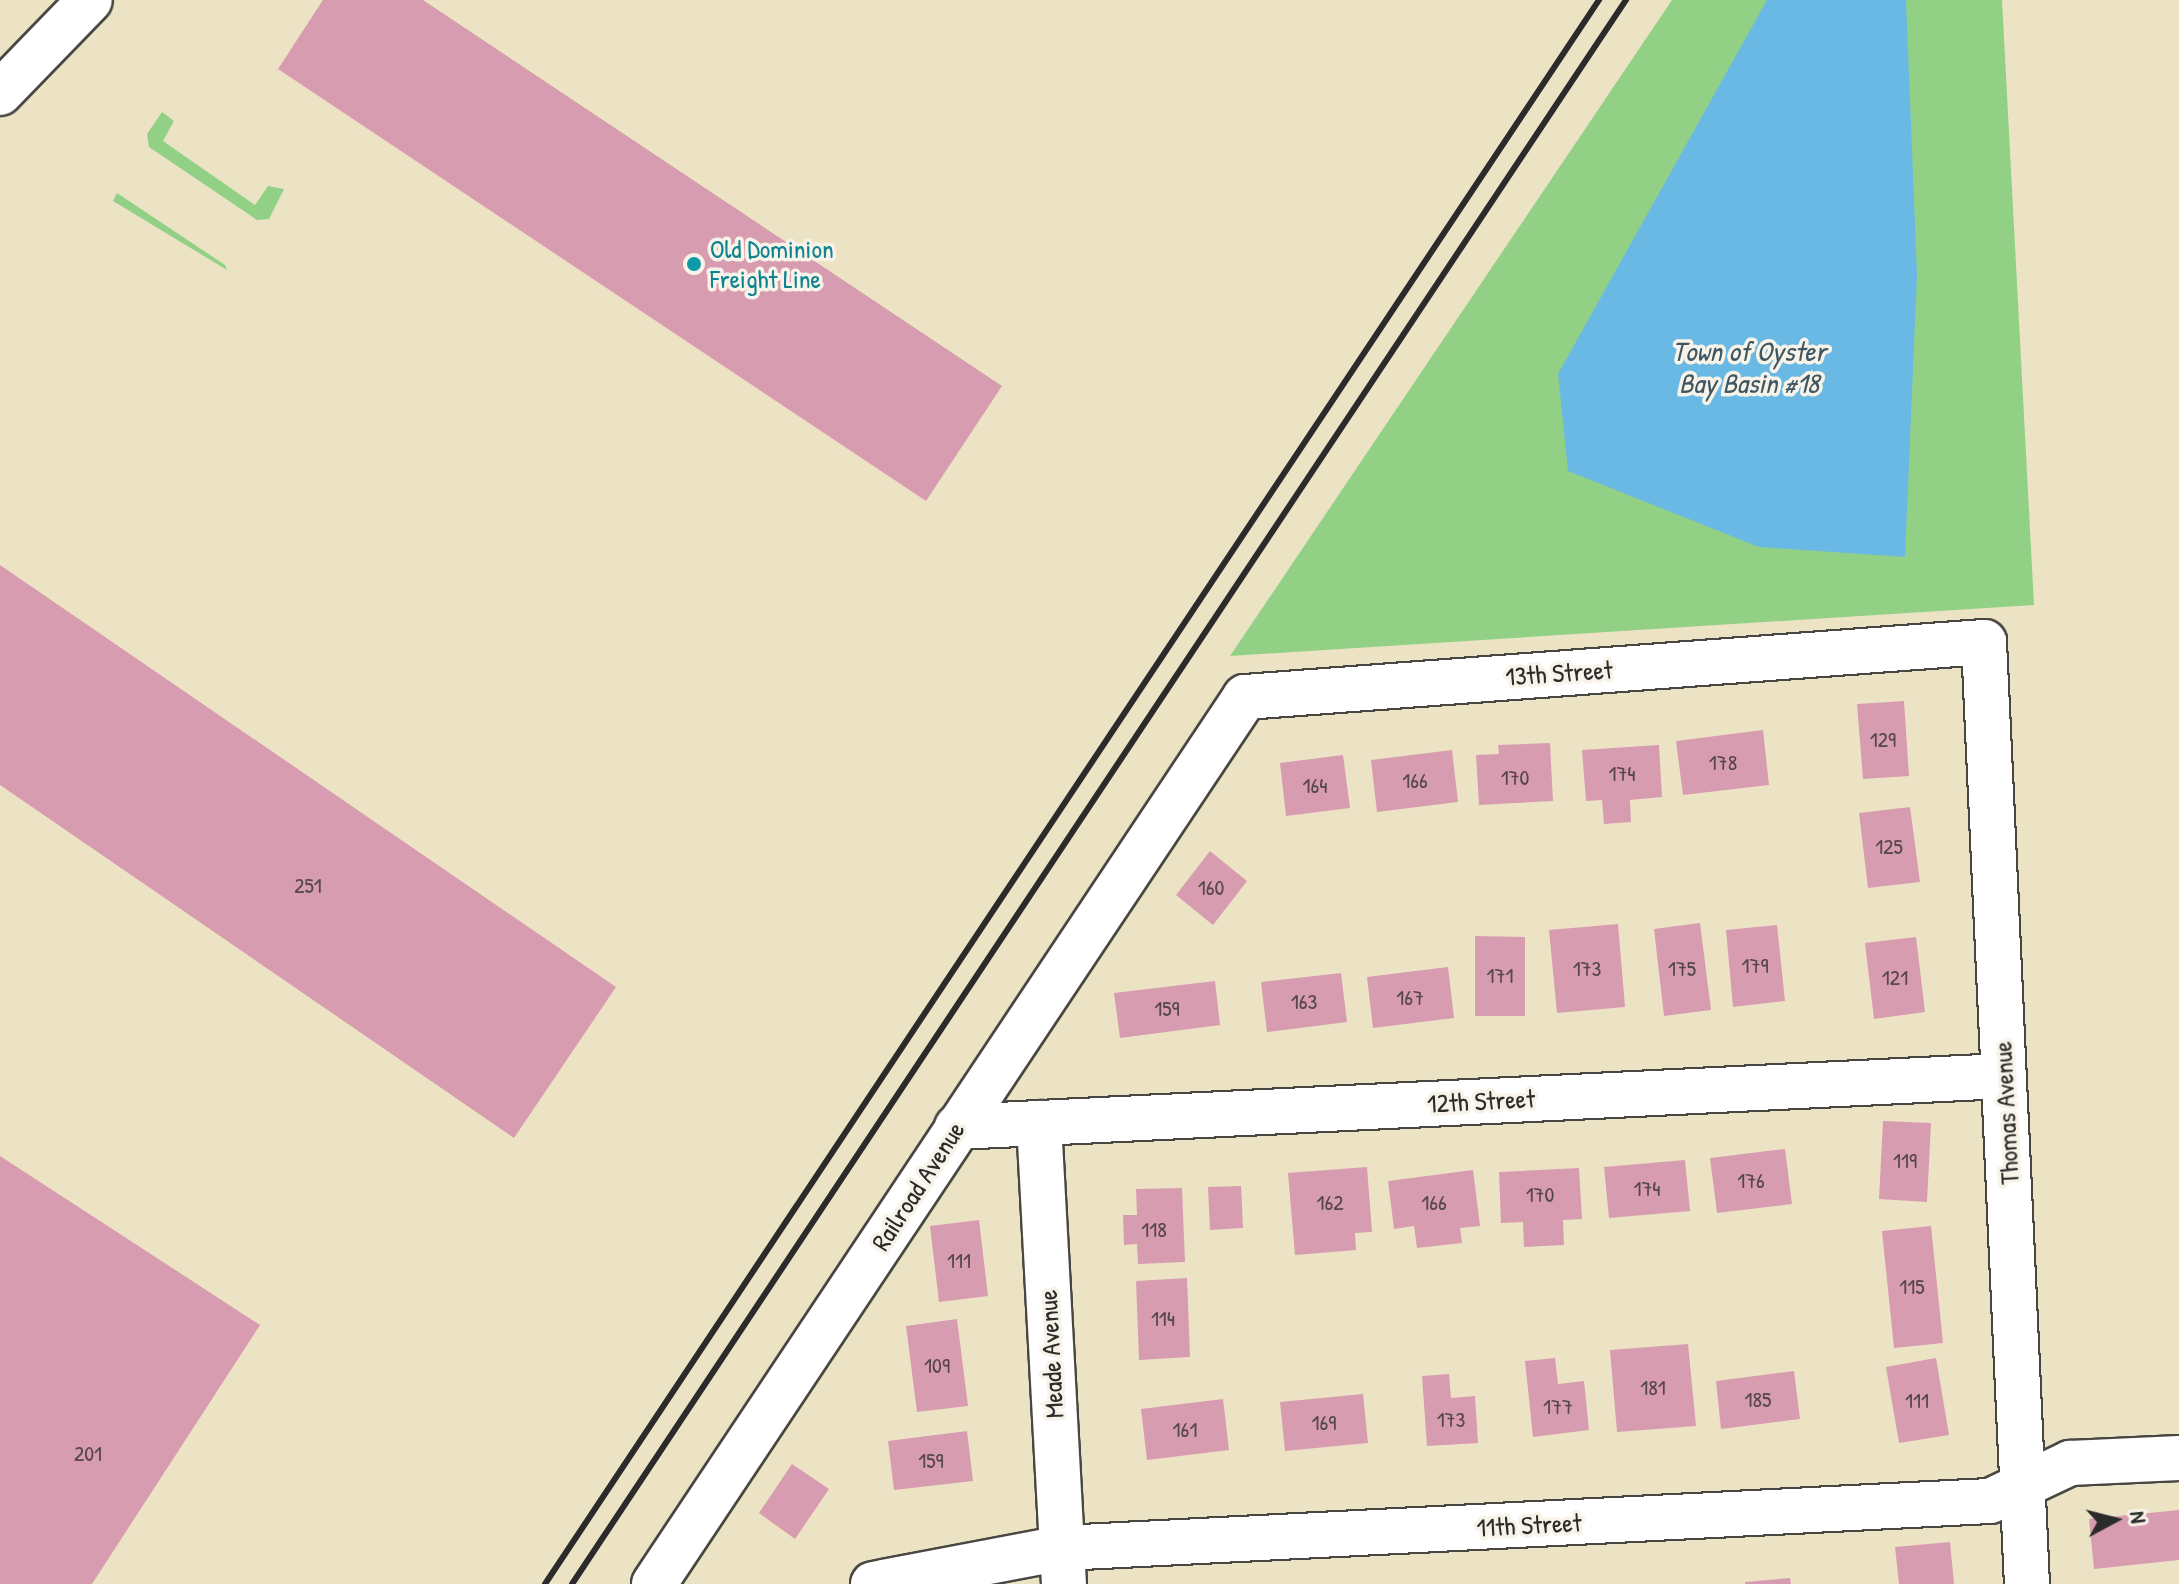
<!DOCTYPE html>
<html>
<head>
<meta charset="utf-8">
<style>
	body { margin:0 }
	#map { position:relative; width:2179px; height:1584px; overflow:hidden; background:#ece3c5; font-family:"Patrick Hand",sans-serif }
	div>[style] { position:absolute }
	.green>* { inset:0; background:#92d086 }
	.water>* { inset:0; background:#6ab9e4 }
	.building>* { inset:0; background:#d89cb0 }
	.roads { filter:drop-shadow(2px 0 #484742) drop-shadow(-2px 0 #484742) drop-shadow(0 2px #484742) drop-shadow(0 -2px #484742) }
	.street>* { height:44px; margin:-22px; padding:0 22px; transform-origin:22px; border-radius:22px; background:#fff }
	.rail>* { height:6px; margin:-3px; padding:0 3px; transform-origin:3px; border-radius:3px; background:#2b2b2b }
	.dots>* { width:22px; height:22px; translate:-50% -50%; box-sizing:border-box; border:4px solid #f7f3e8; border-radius:50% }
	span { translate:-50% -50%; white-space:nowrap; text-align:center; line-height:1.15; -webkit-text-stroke:7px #f7f3e8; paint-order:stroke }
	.number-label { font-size:22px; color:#56474c }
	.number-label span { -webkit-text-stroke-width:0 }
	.culture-label { font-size:26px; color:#0d838f }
	.left { translate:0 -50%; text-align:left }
	.street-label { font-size:26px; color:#2b2b2b }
	.water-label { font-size:28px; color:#3e5662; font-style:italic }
	.north { position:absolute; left:2075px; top:1480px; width:80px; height:80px; -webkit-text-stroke:6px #f7f3e8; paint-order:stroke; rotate:83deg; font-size:22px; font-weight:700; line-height:32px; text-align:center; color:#2b2b2b }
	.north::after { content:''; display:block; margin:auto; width:28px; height:36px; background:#2b2b2b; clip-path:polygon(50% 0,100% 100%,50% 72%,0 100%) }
</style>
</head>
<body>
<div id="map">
	<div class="green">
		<div style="clip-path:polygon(1672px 0,2002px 0,2034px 605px,1230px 656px)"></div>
		<div style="clip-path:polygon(162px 112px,174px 121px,163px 141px,255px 205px,268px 186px,284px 189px,269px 219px,257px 220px,149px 147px,147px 134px)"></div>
		<div style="clip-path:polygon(117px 193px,225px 265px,227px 270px,113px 201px)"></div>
	</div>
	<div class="water">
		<div style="clip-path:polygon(1767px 0,1906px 0,1917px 275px,1905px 557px,1759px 547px,1568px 471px,1558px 374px)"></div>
	</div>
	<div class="building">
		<div style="clip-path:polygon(323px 0,423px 0,1002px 386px,926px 501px,278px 69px)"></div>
		<div style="clip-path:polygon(0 565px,616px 987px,514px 1138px,0 785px)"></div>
		<div style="clip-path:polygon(1904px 701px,1909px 776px,1863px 779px,1857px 704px)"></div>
		<div style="clip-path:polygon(1763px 730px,1769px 785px,1683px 795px,1676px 741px)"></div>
		<div style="clip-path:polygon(1550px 743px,1553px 801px,1479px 805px,1476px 755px,1499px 754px,1498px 745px)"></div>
		<div style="clip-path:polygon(1659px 745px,1662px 797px,1630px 800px,1631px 822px,1604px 824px,1602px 800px,1586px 801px,1582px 750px)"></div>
		<div style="clip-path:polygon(1452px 750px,1458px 802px,1377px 812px,1371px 760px)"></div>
		<div style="clip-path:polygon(1343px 755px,1350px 808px,1286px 816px,1280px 763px)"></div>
		<div style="clip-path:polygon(1910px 807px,1920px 882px,1868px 888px,1859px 813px)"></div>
		<div style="clip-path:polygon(1210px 851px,1247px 881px,1213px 925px,1176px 895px)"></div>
		<div style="clip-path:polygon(1700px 923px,1711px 1010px,1664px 1016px,1654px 929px)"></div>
		<div style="clip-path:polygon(1618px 924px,1625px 1007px,1557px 1013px,1549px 930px)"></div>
		<div style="clip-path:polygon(1777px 925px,1785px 1001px,1733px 1007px,1726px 930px)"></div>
		<div style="clip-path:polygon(1475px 936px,1525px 937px,1525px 1016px,1475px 1016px)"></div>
		<div style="clip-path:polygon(1916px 937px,1925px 1012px,1874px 1019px,1865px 943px)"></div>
		<div style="clip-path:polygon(1448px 967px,1454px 1018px,1373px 1028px,1367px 977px)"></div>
		<div style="clip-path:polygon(1341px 973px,1347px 1022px,1267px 1032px,1261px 982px)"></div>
		<div style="clip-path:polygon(1215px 981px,1220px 1025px,1120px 1038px,1114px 993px)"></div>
		<div style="clip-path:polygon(1883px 1121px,1931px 1123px,1927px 1202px,1879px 1199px)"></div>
		<div style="clip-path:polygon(1785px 1149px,1792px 1204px,1717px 1213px,1710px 1158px)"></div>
		<div style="clip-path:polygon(0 1156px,260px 1325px,92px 1584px,0 1584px)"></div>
		<div style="clip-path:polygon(1685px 1160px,1690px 1211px,1609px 1218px,1604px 1167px)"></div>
		<div style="clip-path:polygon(1367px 1167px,1372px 1232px,1355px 1233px,1356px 1250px,1295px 1255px,1288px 1173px)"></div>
		<div style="clip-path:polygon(1579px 1168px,1582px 1219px,1563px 1220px,1564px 1245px,1524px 1247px,1523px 1222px,1501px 1223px,1499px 1172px)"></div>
		<div style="clip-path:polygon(1473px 1170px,1480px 1226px,1460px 1228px,1462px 1243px,1417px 1248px,1414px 1226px,1394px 1229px,1388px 1181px)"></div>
		<div style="clip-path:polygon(1241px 1186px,1243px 1228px,1210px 1230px,1208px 1187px)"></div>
		<div style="clip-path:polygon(1182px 1188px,1185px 1262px,1138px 1264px,1137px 1244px,1124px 1245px,1123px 1215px,1137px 1215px,1136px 1189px)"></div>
		<div style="clip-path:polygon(979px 1220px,988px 1296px,939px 1302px,930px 1226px)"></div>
		<div style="clip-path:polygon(1931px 1226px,1943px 1343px,1894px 1348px,1882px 1231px)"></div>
		<div style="clip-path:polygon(1187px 1278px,1190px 1357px,1139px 1360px,1136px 1281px)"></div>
		<div style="clip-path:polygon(957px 1319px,968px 1406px,917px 1412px,906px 1326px)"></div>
		<div style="clip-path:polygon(1688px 1344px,1696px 1426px,1617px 1432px,1610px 1350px)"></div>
		<div style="clip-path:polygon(1555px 1358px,1558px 1384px,1584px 1381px,1589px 1430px,1533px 1437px,1525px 1361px)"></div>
		<div style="clip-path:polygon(1936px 1358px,1949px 1435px,1899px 1443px,1886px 1367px)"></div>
		<div style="clip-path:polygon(1794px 1371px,1800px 1419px,1721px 1429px,1716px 1381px)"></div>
		<div style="clip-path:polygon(1449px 1374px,1451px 1398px,1475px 1396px,1478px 1443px,1427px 1446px,1422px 1376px)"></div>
		<div style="clip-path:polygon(1363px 1394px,1368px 1443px,1285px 1451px,1280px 1402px)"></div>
		<div style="clip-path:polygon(1223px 1399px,1229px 1450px,1147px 1460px,1141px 1409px)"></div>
		<div style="clip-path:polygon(967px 1431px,973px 1481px,894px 1490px,888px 1441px)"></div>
		<div style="clip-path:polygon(792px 1464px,829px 1489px,795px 1539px,759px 1513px)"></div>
		<div style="clip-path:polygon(2179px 1510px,2179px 1560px,2094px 1569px,2089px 1519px)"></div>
		<div style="clip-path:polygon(1950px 1542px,1954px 1584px,1899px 1584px,1895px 1547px)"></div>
		<div style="clip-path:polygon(1790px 1578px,1791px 1584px,1745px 1584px,1745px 1582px)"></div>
	</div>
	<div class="roads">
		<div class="street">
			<div style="left:0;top:93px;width:129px;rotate:-45.9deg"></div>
			<div style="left:1039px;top:1123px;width:462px;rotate:86.9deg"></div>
			<div style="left:957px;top:1127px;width:1048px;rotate:-2.79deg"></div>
			<div style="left:654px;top:1584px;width:1066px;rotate:-56.32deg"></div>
			<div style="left:1245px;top:697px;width:741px;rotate:-4.26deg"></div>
			<div style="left:1984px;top:642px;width:943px;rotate:87.39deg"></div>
			<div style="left:873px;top:1584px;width:192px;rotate:-10.8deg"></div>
			<div style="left:1062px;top:1548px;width:929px;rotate:-2.9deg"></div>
			<div style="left:1990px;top:1501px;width:89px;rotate:-25.4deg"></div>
			<div style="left:2070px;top:1463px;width:109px;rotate:-2.6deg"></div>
		</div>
	</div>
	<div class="rail">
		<div style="left:545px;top:1584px;width:1903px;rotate:-56.36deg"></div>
		<div style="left:572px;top:1584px;width:1903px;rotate:-56.36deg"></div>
	</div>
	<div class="dots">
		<div style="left:694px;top:264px;background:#0f9aa8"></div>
	</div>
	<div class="number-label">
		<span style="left:1883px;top:740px">129</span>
		<span style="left:1723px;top:763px">178</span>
		<span style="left:1622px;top:774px">174</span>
		<span style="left:1515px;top:778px">170</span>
		<span style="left:1415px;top:781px">166</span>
		<span style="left:1315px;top:786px">164</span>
		<span style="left:1889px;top:847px">125</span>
		<span style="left:308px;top:886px">251</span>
		<span style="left:1211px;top:888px">160</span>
		<span style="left:1755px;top:966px">179</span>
		<span style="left:1587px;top:969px">173</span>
		<span style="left:1682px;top:969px">175</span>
		<span style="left:1500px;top:976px">171</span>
		<span style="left:1895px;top:978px">121</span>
		<span style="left:1410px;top:998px">167</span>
		<span style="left:1304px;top:1002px">163</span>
		<span style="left:1167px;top:1009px">159</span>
		<span style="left:1905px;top:1161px">119</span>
		<span style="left:1751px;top:1181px">176</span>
		<span style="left:1647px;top:1189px">174</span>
		<span style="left:1540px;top:1195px">170</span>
		<span style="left:1330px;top:1203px">162</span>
		<span style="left:1434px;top:1203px">166</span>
		<span style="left:1154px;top:1230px">118</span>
		<span style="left:959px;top:1261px">111</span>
		<span style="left:1912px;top:1287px">115</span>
		<span style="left:1163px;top:1319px">114</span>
		<span style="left:937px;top:1366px">109</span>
		<span style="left:1653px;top:1388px">181</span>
		<span style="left:1758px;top:1400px">185</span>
		<span style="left:1917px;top:1401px">111</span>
		<span style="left:1558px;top:1407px">177</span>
		<span style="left:1451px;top:1420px">173</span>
		<span style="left:1324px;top:1423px">169</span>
		<span style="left:1185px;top:1430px">161</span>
		<span style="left:88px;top:1454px">201</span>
		<span style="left:931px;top:1461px">159</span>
	</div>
	<div class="culture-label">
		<span class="left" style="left:710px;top:264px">Old Dominion<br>Freight Line</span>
	</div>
	<div class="street-label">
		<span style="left:1559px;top:673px;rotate:-4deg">13th Street</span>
		<span style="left:1481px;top:1101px;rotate:-3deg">12th Street</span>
		<span style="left:2006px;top:1113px;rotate:-93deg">Thomas Avenue</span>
		<span style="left:918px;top:1186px;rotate:-57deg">Railroad Avenue</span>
		<span style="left:1051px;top:1354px;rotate:-93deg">Meade Avenue</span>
		<span style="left:1529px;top:1525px;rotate:-3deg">11th Street</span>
	</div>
	<div class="water-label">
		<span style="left:1749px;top:367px">Town of Oyster<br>Bay Basin #18</span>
	</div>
	<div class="north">N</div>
</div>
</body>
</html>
